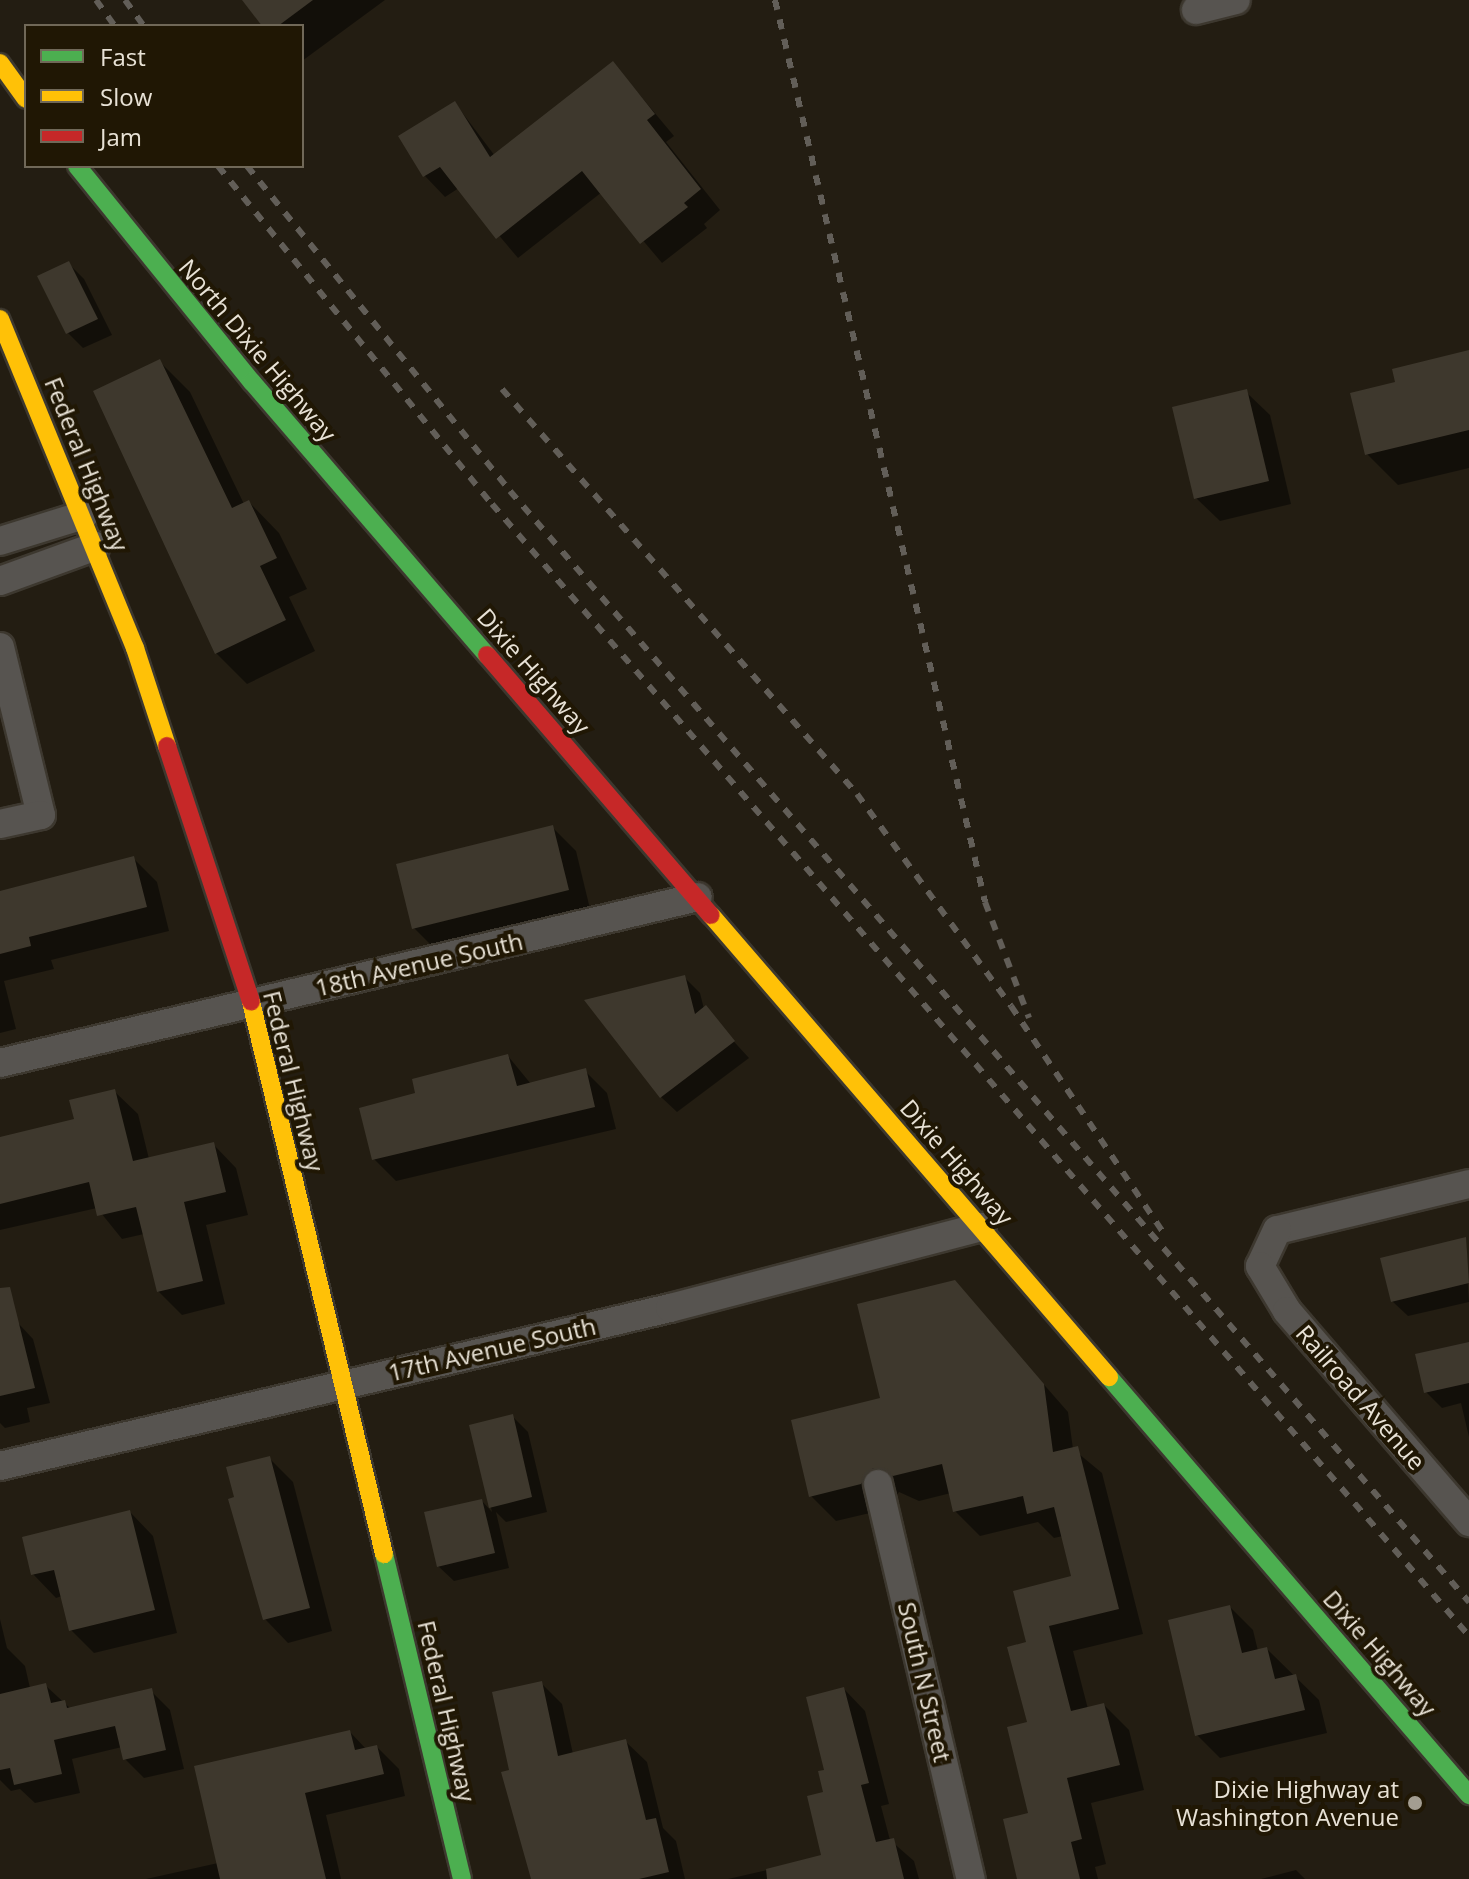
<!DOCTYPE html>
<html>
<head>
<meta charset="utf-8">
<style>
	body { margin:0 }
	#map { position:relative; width:1469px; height:1879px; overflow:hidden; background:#231d12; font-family:"Open Sans",sans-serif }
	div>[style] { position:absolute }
	.shadow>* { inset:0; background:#0007 }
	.building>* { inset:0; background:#3e382d }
	.roads { filter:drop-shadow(2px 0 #3d382f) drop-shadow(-2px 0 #3d382f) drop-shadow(0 2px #3d382f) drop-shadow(0 -2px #3d382f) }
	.street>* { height:28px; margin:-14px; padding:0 14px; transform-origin:14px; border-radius:14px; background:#575450 }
	.fast>* { height:18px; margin:-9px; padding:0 9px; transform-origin:9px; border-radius:9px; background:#4caf50 }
	.slow>* { height:18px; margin:-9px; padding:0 9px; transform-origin:9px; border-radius:9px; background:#ffc107 }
	.jam>* { height:18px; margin:-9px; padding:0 9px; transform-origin:9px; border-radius:9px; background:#c62828 }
	.rail>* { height:6px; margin-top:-3px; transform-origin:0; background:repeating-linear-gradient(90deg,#625e58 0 10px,transparent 0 20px) }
	.dots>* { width:22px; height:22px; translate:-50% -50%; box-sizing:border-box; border:4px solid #201704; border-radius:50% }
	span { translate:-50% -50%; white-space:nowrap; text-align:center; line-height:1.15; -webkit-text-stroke:8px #201704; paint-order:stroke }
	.street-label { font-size:24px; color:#e8e2d6 }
	.poi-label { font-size:24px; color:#e8e2d6 }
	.right { translate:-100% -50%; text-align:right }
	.legend { position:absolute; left:24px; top:24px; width:280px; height:144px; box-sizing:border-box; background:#201704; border:2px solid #706858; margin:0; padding:10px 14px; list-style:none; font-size:24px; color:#e8e2d6 }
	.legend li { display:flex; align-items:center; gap:16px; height:40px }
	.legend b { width:40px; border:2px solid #706858 }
</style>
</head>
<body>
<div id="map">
	<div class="shadow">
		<div style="clip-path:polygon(245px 0,385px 0,302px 61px,302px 26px,264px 26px)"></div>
		<div style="clip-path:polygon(613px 63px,674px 136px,666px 142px,720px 210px,704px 224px,707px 228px,662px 263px,602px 192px,518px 258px,459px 188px,445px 197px,425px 176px,401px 136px,455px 103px,495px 156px)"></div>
		<div style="clip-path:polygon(68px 263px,84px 279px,112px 335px,83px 348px,68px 333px)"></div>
		<div style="clip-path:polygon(1469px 353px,1469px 468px,1398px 485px,1367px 454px,1397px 384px)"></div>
		<div style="clip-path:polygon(159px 361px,190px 392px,244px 504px,249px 502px,279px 533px,307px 589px,289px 597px,315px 651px,247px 684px,216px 653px)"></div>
		<div style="clip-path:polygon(1246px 392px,1270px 415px,1291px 504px,1220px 521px,1196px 498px)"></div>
		<div style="clip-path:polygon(552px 827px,576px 851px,591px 913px,438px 952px,414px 928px)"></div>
		<div style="clip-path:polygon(133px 858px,157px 882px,169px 931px,51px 960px,54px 969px,4px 981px,16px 1029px,0 1033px,0 893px)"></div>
		<div style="clip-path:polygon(684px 977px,700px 993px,704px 1009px,749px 1058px,677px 1112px,661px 1097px)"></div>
		<div style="clip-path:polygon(508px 1056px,531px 1084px,585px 1071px,607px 1093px,616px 1129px,396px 1181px,374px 1159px)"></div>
		<div style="clip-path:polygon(114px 1091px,138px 1114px,149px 1159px,213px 1144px,236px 1168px,248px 1215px,206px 1225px,225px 1304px,182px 1315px,158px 1291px,144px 1234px,122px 1239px,97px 1208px,0 1230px,0 1139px,76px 1120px)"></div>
		<div style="clip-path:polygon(1465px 1239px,1469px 1302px,1408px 1316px,1392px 1301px)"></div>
		<div style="clip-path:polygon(954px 1282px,1068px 1412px,1073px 1449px,1102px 1473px,1143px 1634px,1073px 1651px,1088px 1709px,1104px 1705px,1129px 1730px,1144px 1790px,1091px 1803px,1106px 1864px,1095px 1867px,1098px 1879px,1028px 1879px,1028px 1643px,1073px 1578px,1063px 1536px,1054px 1538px,1038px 1522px,980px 1536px,955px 1511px,951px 1493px,919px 1501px,899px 1492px,887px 1509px,836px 1521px,811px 1496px,882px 1400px)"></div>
		<div style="clip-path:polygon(18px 1323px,33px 1339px,50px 1403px,27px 1408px,30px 1422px,5px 1428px,0 1423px,0 1328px)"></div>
		<div style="clip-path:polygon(1469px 1344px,1469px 1437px,1461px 1403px,1442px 1408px,1426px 1392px)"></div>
		<div style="clip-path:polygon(512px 1416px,528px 1432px,547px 1512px,506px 1522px,496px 1512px,509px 1568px,454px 1581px,438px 1566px,482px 1501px,492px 1512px,472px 1426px)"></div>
		<div style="clip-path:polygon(269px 1458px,293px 1482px,332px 1631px,288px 1643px,265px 1619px,237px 1498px)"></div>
		<div style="clip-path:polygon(130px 1512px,153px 1536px,177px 1633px,94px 1653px,71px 1630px,62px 1596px,56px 1598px,33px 1574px)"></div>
		<div style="clip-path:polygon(1230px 1607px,1253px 1630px,1258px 1651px,1267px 1649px,1319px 1700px,1327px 1733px,1220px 1758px,1197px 1735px)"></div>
		<div style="clip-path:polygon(0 1619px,7px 1648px,25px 1666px,30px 1688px,45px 1685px,71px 1709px,151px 1691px,170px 1710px,184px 1769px,144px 1778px,125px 1759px,122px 1747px,72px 1759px,80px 1793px,35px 1803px,20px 1789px,11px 1791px,0 1780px)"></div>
		<div style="clip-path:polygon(541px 1683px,562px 1704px,573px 1754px,625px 1741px,647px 1762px,663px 1828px,676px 1841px,685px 1879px,532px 1879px,511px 1771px)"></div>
		<div style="clip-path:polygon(844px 1689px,865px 1711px,889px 1804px,881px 1806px,890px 1840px,914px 1861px,919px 1879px,728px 1879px,824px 1857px,827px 1771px)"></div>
		<div style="clip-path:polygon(350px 1732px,367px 1750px,377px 1747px,399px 1769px,405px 1796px,326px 1815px,341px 1879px,146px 1879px,218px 1863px)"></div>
		<div style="clip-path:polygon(1296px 1870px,1305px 1879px,1261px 1879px)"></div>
	</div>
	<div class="building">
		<div style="clip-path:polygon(242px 0,313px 0,278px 26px,262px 26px)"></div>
		<div style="clip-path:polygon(613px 61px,655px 114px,647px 120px,701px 189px,684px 203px,688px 207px,640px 244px,582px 171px,496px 239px,440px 167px,423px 177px,398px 136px,455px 101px,490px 157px)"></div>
		<div style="clip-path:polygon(69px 261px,98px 319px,66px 334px,37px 276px)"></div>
		<div style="clip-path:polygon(1469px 350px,1469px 430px,1365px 455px,1350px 393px,1395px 382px,1392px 369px)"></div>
		<div style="clip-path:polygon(160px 359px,232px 508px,249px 500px,277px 558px,260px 566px,286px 620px,215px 654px,93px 391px)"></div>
		<div style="clip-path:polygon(1247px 389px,1269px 481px,1194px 499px,1172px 407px)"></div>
		<div style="clip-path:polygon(553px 825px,569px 890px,412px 929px,396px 864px)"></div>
		<div style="clip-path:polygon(134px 856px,147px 907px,29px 937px,31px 946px,0 954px,0 891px)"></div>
		<div style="clip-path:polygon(685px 975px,695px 1014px,706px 1005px,735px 1041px,660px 1098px,584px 1000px)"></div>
		<div style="clip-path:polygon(508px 1054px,517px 1086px,586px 1068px,595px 1107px,372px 1160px,359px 1108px,415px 1093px,412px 1079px)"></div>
		<div style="clip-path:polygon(115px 1089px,133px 1161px,214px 1142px,226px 1192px,184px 1202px,203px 1281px,157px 1292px,136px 1207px,97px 1216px,89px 1182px,0 1204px,0 1137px,74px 1119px,69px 1100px)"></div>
		<div style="clip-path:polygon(1466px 1237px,1469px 1283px,1391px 1302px,1380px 1258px)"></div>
		<div style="clip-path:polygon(955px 1280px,1044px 1384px,1053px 1452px,1078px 1446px,1119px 1609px,1049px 1626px,1071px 1711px,1104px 1703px,1120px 1765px,1067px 1778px,1082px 1839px,1071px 1842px,1080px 1879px,1017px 1879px,1003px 1819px,1028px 1813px,1007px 1727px,1027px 1722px,1007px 1647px,1026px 1642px,1013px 1591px,1071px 1576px,1054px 1507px,1027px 1514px,1023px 1496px,953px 1512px,942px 1464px,893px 1476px,873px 1468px,861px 1484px,809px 1497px,791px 1420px,880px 1398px,857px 1304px)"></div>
		<div style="clip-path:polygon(10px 1287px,35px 1388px,0 1396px,0 1288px)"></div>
		<div style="clip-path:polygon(1469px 1342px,1469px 1383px,1424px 1393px,1415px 1354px)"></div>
		<div style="clip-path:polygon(513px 1414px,532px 1497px,489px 1508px,469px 1425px)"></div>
		<div style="clip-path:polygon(270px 1456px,310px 1608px,263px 1620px,228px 1499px,234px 1497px,226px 1467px)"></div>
		<div style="clip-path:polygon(482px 1499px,495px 1553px,437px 1567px,424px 1512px)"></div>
		<div style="clip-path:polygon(130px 1510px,155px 1610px,69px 1631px,54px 1570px,31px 1575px,22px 1537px)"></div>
		<div style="clip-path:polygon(1230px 1605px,1242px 1653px,1267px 1647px,1275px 1679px,1296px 1674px,1305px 1710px,1195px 1736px,1168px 1620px)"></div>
		<div style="clip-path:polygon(542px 1681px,558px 1756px,626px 1739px,646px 1820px,656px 1818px,669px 1872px,639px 1879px,531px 1879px,501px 1772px,509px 1770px,492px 1692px)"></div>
		<div style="clip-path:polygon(46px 1683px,51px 1703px,65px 1700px,67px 1708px,152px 1688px,166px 1750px,123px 1760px,115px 1726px,54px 1740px,62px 1774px,14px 1785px,10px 1768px,0 1770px,0 1694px)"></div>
		<div style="clip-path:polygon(844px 1687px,869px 1783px,861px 1785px,876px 1842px,894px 1838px,904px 1879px,767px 1879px,766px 1869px,821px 1855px,807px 1796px,823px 1792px,818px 1771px,824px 1770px,806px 1697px)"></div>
		<div style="clip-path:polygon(350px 1730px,355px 1750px,377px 1745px,384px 1774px,305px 1793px,326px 1879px,220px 1879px,194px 1766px)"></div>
	</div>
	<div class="roads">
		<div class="street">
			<div style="left:1196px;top:10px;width:41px;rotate:-14deg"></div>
			<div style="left:0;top:541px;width:88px;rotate:-17.2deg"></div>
			<div style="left:0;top:581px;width:102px;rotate:-20deg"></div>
			<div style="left:0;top:647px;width:173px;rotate:76.3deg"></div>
			<div style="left:41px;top:815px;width:42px;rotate:167.6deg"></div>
			<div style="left:0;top:1063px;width:717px;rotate:-13.38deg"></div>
			<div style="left:1469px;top:1184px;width:197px;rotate:166.5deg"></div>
			<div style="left:1277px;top:1230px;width:40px;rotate:115deg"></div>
			<div style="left:1260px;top:1266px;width:52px;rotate:59deg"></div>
			<div style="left:1287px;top:1311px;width:279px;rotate:49.2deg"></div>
			<div style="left:0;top:1466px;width:688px;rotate:-13.27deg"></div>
			<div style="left:670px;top:1308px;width:322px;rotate:-14.6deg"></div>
			<div style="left:878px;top:1484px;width:406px;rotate:76.8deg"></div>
		</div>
		<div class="fast">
			<div style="left:77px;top:166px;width:278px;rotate:51deg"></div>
			<div style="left:252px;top:382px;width:360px;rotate:49.3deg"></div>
			<div style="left:1109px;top:1377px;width:552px;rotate:49.26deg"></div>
			<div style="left:384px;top:1554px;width:334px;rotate:76.5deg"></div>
		</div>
		<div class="slow">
			<div style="left:0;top:63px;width:44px;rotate:54.2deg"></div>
			<div style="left:0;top:319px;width:356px;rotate:67.7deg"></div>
			<div style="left:135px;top:648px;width:103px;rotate:71.9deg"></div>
			<div style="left:711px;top:915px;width:610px;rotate:49.26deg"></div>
			<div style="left:251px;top:1002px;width:568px;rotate:76.45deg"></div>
		</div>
		<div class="jam">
			<div style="left:487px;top:655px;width:343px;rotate:49.3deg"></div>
			<div style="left:167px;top:746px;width:269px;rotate:71.8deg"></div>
		</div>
	</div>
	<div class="rail">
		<div style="left:96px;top:0;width:32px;rotate:54deg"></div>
		<div style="left:125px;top:0;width:32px;rotate:54deg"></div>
		<div style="left:775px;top:0;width:926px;rotate:76.89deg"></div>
		<div style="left:985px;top:902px;width:124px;rotate:69.2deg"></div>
		<div style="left:218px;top:166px;width:435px;rotate:51deg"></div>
		<div style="left:492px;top:504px;width:1495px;rotate:49.2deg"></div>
		<div style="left:247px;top:166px;width:418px;rotate:51deg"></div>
		<div style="left:510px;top:491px;width:1468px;rotate:49.2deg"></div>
		<div style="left:502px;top:389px;width:539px;rotate:48.76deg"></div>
		<div style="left:857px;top:794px;width:262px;rotate:54deg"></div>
		<div style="left:1011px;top:1006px;width:271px;rotate:56.1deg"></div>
	</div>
	<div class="dots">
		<div style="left:1415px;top:1803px;background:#a39d91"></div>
	</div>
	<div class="street-label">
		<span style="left:258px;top:350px;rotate:50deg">North Dixie Highway</span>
		<span style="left:87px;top:464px;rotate:68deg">Federal Highway</span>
		<span style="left:534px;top:671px;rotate:49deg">Dixie Highway</span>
		<span style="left:419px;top:964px;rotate:-13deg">18th Avenue South</span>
		<span style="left:294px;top:1081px;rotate:76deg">Federal Highway</span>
		<span style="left:957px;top:1162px;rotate:49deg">Dixie Highway</span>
		<span style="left:492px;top:1349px;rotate:-13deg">17th Avenue South</span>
		<span style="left:1361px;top:1397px;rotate:49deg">Railroad Avenue</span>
		<span style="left:1380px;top:1653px;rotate:49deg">Dixie Highway</span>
		<span style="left:925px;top:1682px;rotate:77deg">South N Street</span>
		<span style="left:447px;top:1711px;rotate:77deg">Federal Highway</span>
	</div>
	<div class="poi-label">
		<span class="right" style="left:1399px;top:1803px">Dixie Highway at<br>Washington Avenue</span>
	</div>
	<ul class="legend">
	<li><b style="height:10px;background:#4caf50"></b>Fast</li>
	<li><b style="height:10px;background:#ffc107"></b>Slow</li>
	<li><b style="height:10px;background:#c62828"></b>Jam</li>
	</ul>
</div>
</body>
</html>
